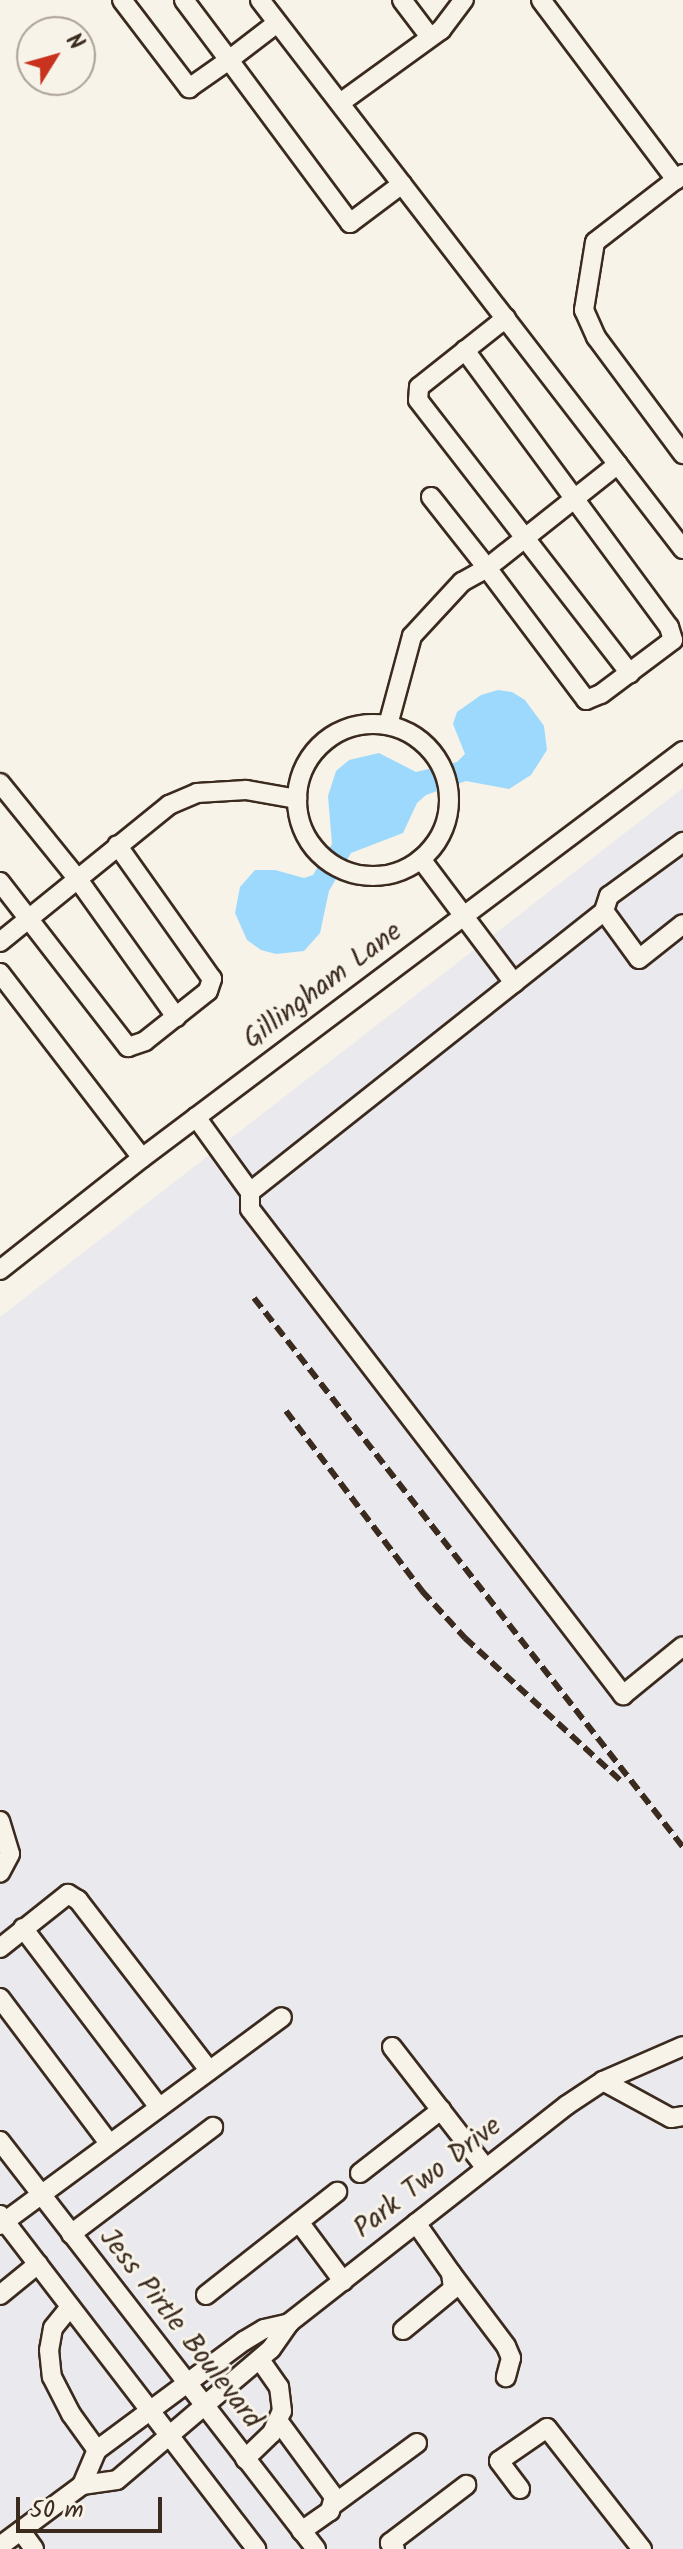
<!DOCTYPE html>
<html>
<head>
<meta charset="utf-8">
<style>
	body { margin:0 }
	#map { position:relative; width:683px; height:2549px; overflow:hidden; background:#f7f3e8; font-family:Kalam,sans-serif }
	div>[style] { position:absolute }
	.built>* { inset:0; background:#eae9ee }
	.water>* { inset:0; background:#9cd9fd }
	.roads { filter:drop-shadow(2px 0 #3b2a1e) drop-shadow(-2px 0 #3b2a1e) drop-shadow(0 2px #3b2a1e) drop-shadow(0 -2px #3b2a1e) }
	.minor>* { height:18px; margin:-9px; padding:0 9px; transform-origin:9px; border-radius:9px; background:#f7f3e8 }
	.minor>.ring { margin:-9px; padding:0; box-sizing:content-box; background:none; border:18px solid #f7f3e8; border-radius:50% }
	.rail>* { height:6px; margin-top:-3px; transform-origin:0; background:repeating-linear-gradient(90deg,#3b2a1e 0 12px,transparent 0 18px) }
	span { translate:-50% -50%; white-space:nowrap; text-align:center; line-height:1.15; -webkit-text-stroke:6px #f7f3e8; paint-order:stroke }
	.street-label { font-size:28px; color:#3b2a1e }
	.north { position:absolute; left:16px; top:16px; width:80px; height:80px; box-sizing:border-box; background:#f7f3e8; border:2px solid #aca397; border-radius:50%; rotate:53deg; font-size:22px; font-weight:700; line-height:32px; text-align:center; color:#3b2a1e }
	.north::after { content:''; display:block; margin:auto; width:28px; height:36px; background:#c8321e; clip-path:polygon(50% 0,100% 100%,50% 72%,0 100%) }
	.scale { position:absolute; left:16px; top:2497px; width:146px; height:36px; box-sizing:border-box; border:4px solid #3b2a1e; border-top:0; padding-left:10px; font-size:24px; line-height:28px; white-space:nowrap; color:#3b2a1e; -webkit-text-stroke:6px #f7f3e8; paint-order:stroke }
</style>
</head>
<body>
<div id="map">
	<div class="built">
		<div style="clip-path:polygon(683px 788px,683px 2549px,0 2549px,0 1317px)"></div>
	</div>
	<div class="water">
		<div style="clip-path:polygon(498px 690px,512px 692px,525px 700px,544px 726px,547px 750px,531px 775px,509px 789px,466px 781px,426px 795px,417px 803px,403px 833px,351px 853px,329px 891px,320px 933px,304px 951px,276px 954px,261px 950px,247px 940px,235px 913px,240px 887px,255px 870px,275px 870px,304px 878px,313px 875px,332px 844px,328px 796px,336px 771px,349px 760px,379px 753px,416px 772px,457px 762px,465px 754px,453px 724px,457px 712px,481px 695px)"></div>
	</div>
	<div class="roads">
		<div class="minor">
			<div style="left:122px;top:0;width:111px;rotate:52.7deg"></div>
			<div style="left:189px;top:88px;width:49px;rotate:-35deg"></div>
			<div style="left:229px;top:60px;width:75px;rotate:-126.9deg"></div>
			<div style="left:260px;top:0;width:693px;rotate:52.39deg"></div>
			<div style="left:402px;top:0;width:46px;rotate:52.9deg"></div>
			<div style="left:541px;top:0;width:225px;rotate:53.1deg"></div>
			<div style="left:277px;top:23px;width:61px;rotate:142.4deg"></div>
			<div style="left:229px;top:60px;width:203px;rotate:53.4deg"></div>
			<div style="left:350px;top:223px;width:65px;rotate:-36.9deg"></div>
			<div style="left:340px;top:103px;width:125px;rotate:-35.9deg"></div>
			<div style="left:441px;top:30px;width:38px;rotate:-53deg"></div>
			<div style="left:683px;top:174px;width:111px;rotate:142.3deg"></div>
			<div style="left:595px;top:242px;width:69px;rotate:99.2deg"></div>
			<div style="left:584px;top:310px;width:30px;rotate:66deg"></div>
			<div style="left:596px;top:337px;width:146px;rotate:53.4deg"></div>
			<div style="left:506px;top:318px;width:111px;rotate:141.6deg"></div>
			<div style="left:419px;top:387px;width:13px;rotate:94deg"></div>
			<div style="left:418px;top:400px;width:346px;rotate:52.2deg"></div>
			<div style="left:431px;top:497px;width:90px;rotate:51.7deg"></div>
			<div style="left:487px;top:568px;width:167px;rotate:-38.4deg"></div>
			<div class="ring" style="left:297px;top:724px;width:134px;height:134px"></div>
			<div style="left:388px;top:725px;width:92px;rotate:-74.9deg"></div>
			<div style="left:412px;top:636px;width:74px;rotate:-47.2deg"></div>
			<div style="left:462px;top:582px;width:29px;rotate:-29deg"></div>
			<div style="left:487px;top:568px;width:165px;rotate:53.1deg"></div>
			<div style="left:586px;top:700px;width:16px;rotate:-22deg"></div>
			<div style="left:601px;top:694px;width:90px;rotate:-36.9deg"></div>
			<div style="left:673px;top:640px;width:14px;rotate:-107deg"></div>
			<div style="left:669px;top:627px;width:344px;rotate:-126.4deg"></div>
			<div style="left:0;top:783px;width:122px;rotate:51deg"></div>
			<div style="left:77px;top:878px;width:171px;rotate:54.5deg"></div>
			<div style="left:421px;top:859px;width:155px;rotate:53.1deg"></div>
			<div style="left:0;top:882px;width:209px;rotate:52.2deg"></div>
			<div style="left:128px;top:1047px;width:18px;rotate:-19deg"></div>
			<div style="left:145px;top:1041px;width:80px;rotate:-38.4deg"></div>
			<div style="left:208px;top:991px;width:13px;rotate:-72deg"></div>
			<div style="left:212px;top:979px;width:164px;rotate:-125.3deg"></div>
			<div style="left:604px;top:911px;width:16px;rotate:-72deg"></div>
			<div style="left:609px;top:896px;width:92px;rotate:-36.1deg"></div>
			<div style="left:0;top:942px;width:218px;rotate:-39deg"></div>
			<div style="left:169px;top:805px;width:30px;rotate:-23deg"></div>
			<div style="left:197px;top:793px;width:49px;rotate:-3.5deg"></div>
			<div style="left:246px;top:790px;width:52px;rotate:10deg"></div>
			<div style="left:0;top:973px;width:233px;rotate:52.5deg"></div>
			<div style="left:196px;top:1117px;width:92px;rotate:54.2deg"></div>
			<div style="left:250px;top:1192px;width:17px;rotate:90deg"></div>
			<div style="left:250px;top:1209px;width:613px;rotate:52.49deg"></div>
			<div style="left:623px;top:1695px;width:77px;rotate:-39.2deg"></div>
			<div style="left:250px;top:1192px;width:452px;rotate:-38.4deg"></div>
			<div style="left:604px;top:911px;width:59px;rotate:53.9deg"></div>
			<div style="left:639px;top:959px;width:56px;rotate:-38.5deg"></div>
			<div style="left:0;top:1270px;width:181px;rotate:-38.3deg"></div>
			<div style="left:142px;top:1158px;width:677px;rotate:-36.95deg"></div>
			<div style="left:0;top:1821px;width:34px;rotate:73deg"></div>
			<div style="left:10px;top:1854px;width:21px;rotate:118deg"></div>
			<div style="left:23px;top:1928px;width:225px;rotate:52.8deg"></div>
			<div style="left:0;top:1948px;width:87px;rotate:-38.5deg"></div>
			<div style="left:68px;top:1894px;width:12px;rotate:31deg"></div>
			<div style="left:78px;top:1900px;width:215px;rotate:52.4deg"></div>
			<div style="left:0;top:1998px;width:181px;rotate:53.1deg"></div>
			<div style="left:392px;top:2047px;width:153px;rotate:52.2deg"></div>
			<div style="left:603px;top:2081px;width:77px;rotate:28.6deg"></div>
			<div style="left:671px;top:2118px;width:12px;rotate:-9deg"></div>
			<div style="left:0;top:2141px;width:516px;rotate:52.24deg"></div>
			<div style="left:360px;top:2173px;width:103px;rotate:-37.9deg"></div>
			<div style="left:0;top:2215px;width:421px;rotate:52.5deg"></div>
			<div style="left:299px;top:2222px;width:74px;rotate:53.3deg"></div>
			<div style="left:0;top:2225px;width:350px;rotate:-36.4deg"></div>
			<div style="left:71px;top:2234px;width:178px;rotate:-37deg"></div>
			<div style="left:451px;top:2273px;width:91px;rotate:53deg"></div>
			<div style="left:506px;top:2346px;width:13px;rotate:67deg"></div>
			<div style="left:511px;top:2358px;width:20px;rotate:105deg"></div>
			<div style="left:0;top:2295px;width:49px;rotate:-39.2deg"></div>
			<div style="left:206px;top:2295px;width:167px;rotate:-38.2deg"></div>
			<div style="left:70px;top:2307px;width:27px;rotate:129deg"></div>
			<div style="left:53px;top:2328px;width:22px;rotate:100deg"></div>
			<div style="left:49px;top:2350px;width:27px;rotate:84deg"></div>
			<div style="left:52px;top:2377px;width:42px;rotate:62.8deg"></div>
			<div style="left:71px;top:2414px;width:44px;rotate:54.2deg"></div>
			<div style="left:403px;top:2330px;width:65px;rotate:-39.4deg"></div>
			<div style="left:453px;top:2289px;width:16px;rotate:-97deg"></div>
			<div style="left:451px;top:2273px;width:61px;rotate:-125deg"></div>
			<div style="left:279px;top:2422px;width:93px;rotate:53.7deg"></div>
			<div style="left:334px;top:2497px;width:15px;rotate:106deg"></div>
			<div style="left:330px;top:2511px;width:35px;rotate:145deg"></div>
			<div style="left:245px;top:2459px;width:37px;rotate:-44deg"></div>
			<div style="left:272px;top:2433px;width:24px;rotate:-66deg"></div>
			<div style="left:282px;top:2411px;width:24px;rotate:-97deg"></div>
			<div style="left:279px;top:2387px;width:33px;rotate:-125deg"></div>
			<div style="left:82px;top:2485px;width:38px;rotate:-67deg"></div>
			<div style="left:97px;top:2450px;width:183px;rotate:-36.6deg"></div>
			<div style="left:244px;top:2341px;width:23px;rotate:-31deg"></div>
			<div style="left:264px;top:2329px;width:26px;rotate:-13deg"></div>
			<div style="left:520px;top:2489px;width:35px;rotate:-127deg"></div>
			<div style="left:499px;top:2461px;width:58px;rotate:-34.5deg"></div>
			<div style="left:547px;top:2428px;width:154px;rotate:51.9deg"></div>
			<div style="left:334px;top:2504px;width:103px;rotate:-36.3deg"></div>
			<div style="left:21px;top:2531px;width:22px;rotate:54deg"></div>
			<div style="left:0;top:2546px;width:102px;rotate:-36.6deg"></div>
			<div style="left:82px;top:2485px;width:35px;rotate:-8deg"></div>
			<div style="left:117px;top:2480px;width:202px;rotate:-40.4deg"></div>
			<div style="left:271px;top:2349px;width:32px;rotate:-55deg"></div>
			<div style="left:289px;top:2323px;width:353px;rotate:-38.1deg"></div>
			<div style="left:567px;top:2105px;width:43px;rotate:-33.7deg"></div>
			<div style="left:603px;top:2081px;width:87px;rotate:-23.6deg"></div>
			<div style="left:395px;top:2549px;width:8px;rotate:-130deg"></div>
			<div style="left:390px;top:2543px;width:96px;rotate:-37.3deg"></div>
		</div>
	</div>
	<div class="rail">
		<div style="left:254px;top:1298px;width:697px;rotate:52deg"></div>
		<div style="left:286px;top:1411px;width:226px;rotate:52.9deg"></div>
		<div style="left:422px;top:1591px;width:64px;rotate:47.5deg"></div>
		<div style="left:465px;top:1638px;width:210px;rotate:42.5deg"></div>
	</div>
	<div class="street-label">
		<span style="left:323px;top:986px;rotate:-37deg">Gillingham Lane</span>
		<span style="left:428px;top:2178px;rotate:-38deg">Park Two Drive</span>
		<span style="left:180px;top:2329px;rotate:52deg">Jess Pirtle Boulevard</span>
	</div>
	<div class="north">N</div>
	<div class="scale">50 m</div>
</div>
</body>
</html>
